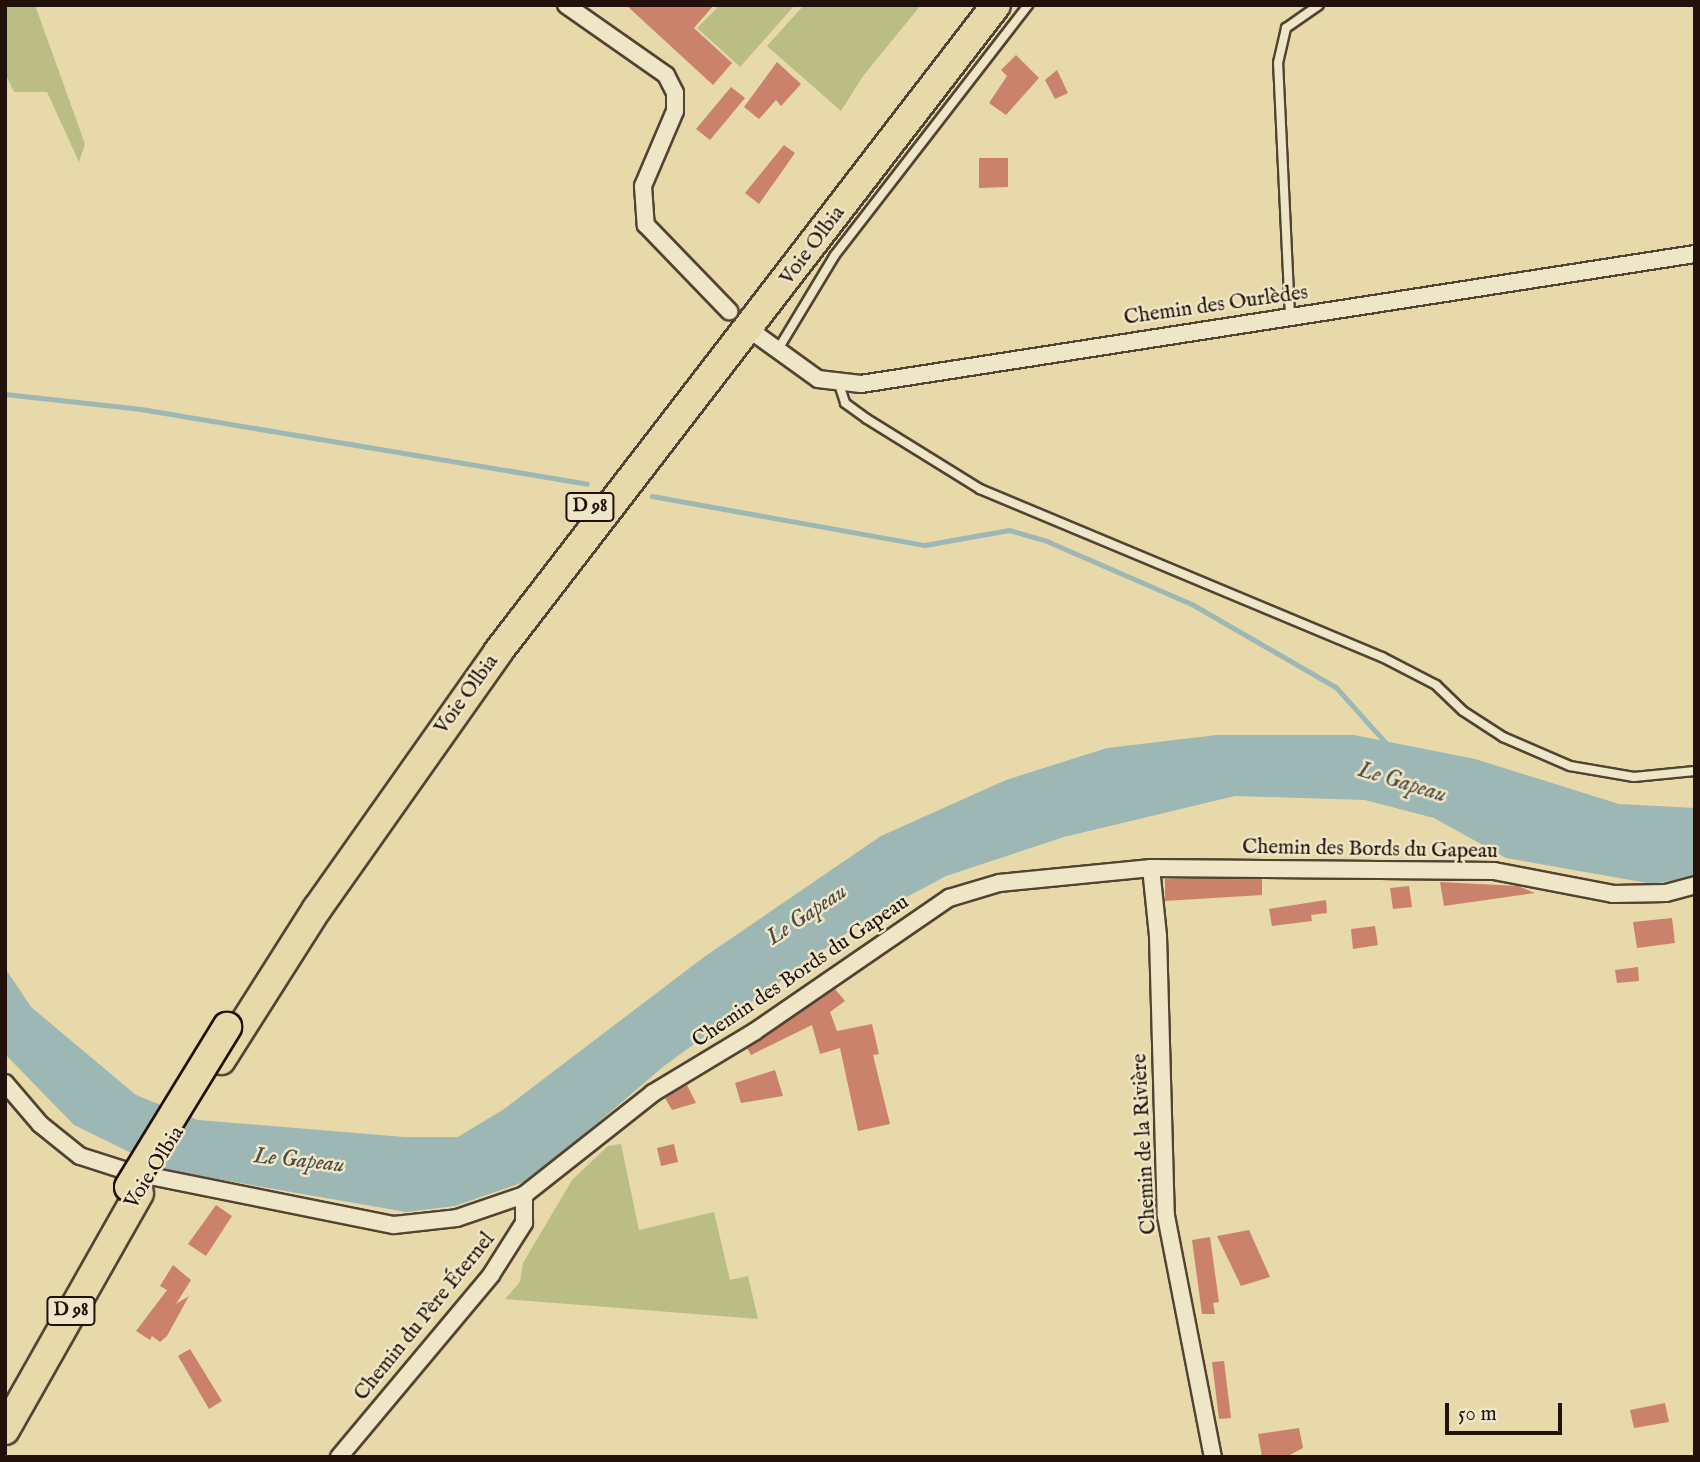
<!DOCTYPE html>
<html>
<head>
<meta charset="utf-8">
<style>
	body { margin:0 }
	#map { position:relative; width:1700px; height:1462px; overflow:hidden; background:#e7d9a9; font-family:"IM FELL English",serif }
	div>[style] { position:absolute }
	.green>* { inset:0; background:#babe85 }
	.water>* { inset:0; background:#9db7b5 }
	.stream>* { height:4.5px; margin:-2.25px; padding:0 2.25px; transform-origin:2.25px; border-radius:2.25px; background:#9db7b5 }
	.building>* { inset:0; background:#ca826d }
	.roads { filter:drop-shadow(2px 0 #534332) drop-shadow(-2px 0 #534332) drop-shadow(0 2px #534332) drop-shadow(0 -2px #534332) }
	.lane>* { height:8px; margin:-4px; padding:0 4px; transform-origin:4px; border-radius:4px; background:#efe6c7 }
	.street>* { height:16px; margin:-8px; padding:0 8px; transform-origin:8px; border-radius:8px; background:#efe6c7 }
	.highway>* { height:28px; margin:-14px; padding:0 14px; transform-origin:14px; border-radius:14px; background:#e7d9a9 }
	.bridges { filter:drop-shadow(2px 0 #22110b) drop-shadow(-2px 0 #22110b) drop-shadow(0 2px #22110b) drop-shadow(0 -2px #22110b) }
	.highway-bridge>* { height:28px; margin:-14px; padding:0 14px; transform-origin:14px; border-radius:14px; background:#e7d9a9 }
	span { translate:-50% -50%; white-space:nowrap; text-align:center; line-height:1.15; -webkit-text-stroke:5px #efe6c7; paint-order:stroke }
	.shield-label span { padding:2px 5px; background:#efe6c7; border:2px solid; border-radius:5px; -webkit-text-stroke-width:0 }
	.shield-label { font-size:19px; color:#22110b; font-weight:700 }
	.street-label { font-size:21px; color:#22110b }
	.water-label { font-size:23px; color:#4d4b46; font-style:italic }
	.frame { position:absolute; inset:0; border:7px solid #22110b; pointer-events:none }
	.scale { position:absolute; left:1445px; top:1403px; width:117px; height:32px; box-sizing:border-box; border:4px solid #22110b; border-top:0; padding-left:9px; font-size:21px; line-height:24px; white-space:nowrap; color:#22110b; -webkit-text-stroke:5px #efe6c7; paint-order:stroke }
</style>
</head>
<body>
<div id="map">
	<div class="green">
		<div style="clip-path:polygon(5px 5px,35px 5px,85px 144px,79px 162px,47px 92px,14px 92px,5px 73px)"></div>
		<div style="clip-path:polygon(715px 5px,795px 5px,740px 67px,697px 28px,717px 8px)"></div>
		<div style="clip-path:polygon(804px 5px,921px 5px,863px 76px,841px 111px,767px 46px)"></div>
		<div style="clip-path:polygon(621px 1144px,639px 1230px,714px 1212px,730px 1280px,748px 1276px,758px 1319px,505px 1299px,520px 1282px,523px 1263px,572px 1180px,608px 1146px)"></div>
	</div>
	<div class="water">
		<div style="clip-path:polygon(1217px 735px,1354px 735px,1475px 759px,1619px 804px,1695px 808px,1695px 876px,1653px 884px,1506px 858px,1434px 818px,1365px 800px,1235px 796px,1064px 837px,946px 876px,866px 919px,664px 1066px,532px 1179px,455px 1206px,406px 1212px,166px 1170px,74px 1125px,5px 1054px,5px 968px,31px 1007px,136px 1095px,198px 1120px,404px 1137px,458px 1137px,504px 1109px,704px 957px,881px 836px,1006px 780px,1107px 748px)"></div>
	</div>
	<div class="stream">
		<div style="left:5px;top:394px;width:137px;rotate:6.3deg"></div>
		<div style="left:141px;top:409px;width:452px;rotate:9.5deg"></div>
		<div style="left:652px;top:496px;width:277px;rotate:10.2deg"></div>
		<div style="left:925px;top:545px;width:85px;rotate:-10.1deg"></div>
		<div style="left:1009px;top:530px;width:40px;rotate:16deg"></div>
		<div style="left:1047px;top:541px;width:158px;rotate:23.5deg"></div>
		<div style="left:1192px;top:604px;width:166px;rotate:30deg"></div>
		<div style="left:1336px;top:687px;width:78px;rotate:48.1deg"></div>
	</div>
	<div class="building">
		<div style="clip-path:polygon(626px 5px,714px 5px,694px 28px,732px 63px,713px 85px)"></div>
		<div style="clip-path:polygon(1016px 55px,1039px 78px,1006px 115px,989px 103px,1007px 76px,1001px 70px)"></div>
		<div style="clip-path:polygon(777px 62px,801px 84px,781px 106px,776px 100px,759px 119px,744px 107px)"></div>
		<div style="clip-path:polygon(1057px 70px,1068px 93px,1055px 99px,1045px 80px)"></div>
		<div style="clip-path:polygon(731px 87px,745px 98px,710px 140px,696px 129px)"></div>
		<div style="clip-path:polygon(784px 145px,795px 153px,759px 204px,745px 193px)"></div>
		<div style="clip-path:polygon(979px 158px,1008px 158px,1008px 187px,979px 188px)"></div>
		<div style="clip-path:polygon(1165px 879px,1262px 879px,1262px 895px,1165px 901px)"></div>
		<div style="clip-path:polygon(1440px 882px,1518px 886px,1535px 893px,1444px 906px)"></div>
		<div style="clip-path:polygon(1409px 886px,1412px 907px,1393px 909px,1390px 888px)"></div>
		<div style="clip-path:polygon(1326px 900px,1327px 913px,1311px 915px,1312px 921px,1272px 926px,1269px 909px)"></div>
		<div style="clip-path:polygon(1672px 918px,1675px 943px,1637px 948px,1633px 922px)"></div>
		<div style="clip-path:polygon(1375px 926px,1378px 945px,1353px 949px,1351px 929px)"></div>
		<div style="clip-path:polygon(1638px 967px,1639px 981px,1617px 983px,1615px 970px)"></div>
		<div style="clip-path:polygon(835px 989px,845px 1001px,830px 1012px,837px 1031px,872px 1024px,879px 1054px,873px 1055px,890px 1124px,858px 1131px,840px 1048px,820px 1054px,812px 1025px,751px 1055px,747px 1048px)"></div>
		<div style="clip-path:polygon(775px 1070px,783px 1096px,741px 1103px,735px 1083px)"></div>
		<div style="clip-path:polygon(687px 1085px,696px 1103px,672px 1110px,665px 1098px)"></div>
		<div style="clip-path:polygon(674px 1144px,678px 1162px,661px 1166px,657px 1148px)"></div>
		<div style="clip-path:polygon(216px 1205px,232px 1216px,206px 1256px,188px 1244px)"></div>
		<div style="clip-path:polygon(1249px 1230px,1270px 1277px,1241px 1286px,1217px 1236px)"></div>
		<div style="clip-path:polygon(1210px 1237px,1219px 1302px,1213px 1303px,1215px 1314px,1202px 1314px,1192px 1240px)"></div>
		<div style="clip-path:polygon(173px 1265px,191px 1280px,176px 1304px,189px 1296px,167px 1336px,160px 1342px,152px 1336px,150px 1340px,136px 1331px,167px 1290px,160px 1286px)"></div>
		<div style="clip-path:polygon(190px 1349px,222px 1401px,209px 1409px,178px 1356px)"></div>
		<div style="clip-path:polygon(1224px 1361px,1231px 1418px,1219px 1419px,1212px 1362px)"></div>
		<div style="clip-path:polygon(1665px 1403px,1669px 1422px,1634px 1428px,1630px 1410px)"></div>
		<div style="clip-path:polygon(1299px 1428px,1303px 1448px,1286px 1457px,1262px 1457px,1258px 1434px)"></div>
	</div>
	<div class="roads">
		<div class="lane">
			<div style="left:1290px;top:316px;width:253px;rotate:-92.7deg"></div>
			<div style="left:1278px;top:63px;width:36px;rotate:-77deg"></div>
			<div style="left:1286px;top:28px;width:40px;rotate:-34.9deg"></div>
			<div style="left:777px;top:351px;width:112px;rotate:-58.9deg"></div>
			<div style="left:835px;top:255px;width:316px;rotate:-52.3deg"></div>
			<div style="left:839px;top:384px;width:20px;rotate:72deg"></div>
			<div style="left:845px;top:403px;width:27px;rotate:36deg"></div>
			<div style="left:867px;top:419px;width:133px;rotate:31.8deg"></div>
			<div style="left:980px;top:489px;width:436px;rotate:22.7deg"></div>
			<div style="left:1382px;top:657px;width:61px;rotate:27.4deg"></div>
			<div style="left:1436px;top:685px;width:37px;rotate:44deg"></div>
			<div style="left:1463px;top:711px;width:48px;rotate:33deg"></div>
			<div style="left:1503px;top:737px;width:73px;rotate:23.4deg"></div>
			<div style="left:1570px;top:766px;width:65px;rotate:9.8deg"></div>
			<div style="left:1634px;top:777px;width:61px;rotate:-5.6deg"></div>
		</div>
		<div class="street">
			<div style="left:566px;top:5px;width:122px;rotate:35deg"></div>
			<div style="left:666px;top:75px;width:20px;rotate:63deg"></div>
			<div style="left:675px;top:93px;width:18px;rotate:90deg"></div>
			<div style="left:675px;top:111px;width:82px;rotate:113.1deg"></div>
			<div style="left:643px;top:186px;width:39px;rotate:86deg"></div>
			<div style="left:646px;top:225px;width:120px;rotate:46deg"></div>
			<div style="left:757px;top:335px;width:75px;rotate:35.8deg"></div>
			<div style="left:818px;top:379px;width:43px;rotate:6.6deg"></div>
			<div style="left:861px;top:384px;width:844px;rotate:-8.86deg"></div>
			<div style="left:1151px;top:868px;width:68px;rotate:84.1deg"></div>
			<div style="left:1158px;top:936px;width:280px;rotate:88.4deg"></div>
			<div style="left:1166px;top:1216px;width:246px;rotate:79deg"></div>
			<div style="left:5px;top:1083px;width:54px;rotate:49.5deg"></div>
			<div style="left:40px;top:1124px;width:51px;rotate:38.7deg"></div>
			<div style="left:80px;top:1156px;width:52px;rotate:17.7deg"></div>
			<div style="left:130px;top:1172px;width:269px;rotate:11.4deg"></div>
			<div style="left:394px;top:1225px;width:63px;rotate:-6.3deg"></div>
			<div style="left:457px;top:1218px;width:71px;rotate:-18.9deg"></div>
			<div style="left:524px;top:1195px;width:164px;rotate:-38.3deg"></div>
			<div style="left:653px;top:1093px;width:118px;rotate:-31.1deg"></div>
			<div style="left:754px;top:1032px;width:237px;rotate:-34.5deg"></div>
			<div style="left:949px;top:898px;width:52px;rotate:-16.7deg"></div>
			<div style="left:999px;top:883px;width:153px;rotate:-5.6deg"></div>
			<div style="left:1151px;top:868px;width:343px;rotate:0.5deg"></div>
			<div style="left:1494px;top:871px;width:121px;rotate:10.9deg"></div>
			<div style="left:1613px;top:894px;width:53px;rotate:-1.1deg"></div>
			<div style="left:1666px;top:893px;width:30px;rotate:-15deg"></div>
			<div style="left:339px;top:1457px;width:237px;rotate:-50.1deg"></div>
			<div style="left:491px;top:1275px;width:62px;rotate:-57.6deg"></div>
			<div style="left:524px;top:1223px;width:28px;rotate:-90deg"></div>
		</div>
		<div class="highway">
			<div style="left:221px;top:1060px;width:179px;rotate:-57.6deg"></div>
			<div style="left:317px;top:909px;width:314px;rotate:-54.8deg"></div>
			<div style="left:498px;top:652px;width:816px;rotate:-52.41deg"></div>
			<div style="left:5px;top:1430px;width:272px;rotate:-60.5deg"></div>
		</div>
	</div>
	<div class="bridges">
		<div class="highway-bridge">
			<div style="left:129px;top:1187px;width:188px;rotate:-58.5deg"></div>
		</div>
	</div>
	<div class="shield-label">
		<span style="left:590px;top:507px">D 98</span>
		<span style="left:71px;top:1311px">D 98</span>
	</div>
	<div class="street-label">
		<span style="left:813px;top:246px;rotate:-53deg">Voie Olbia</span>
		<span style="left:1216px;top:306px;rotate:-8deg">Chemin des Ourlèdes</span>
		<span style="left:467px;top:695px;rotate:-54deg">Voie Olbia</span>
		<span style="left:1370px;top:850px;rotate:1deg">Chemin des Bords du Gapeau</span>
		<span style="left:801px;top:972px;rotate:-34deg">Chemin des Bords du Gapeau</span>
		<span style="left:1145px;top:1144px;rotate:-93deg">Chemin de la Rivière</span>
		<span style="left:155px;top:1168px;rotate:-58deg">Voie Olbia</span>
		<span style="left:425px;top:1317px;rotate:-51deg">Chemin du Père Éternel</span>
	</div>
	<div class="water-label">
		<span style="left:1402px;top:783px;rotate:17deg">Le Gapeau</span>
		<span style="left:807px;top:915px;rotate:-34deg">Le Gapeau</span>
		<span style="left:299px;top:1161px;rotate:6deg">Le Gapeau</span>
	</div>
	<div class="frame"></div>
	<div class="scale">50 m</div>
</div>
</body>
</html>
